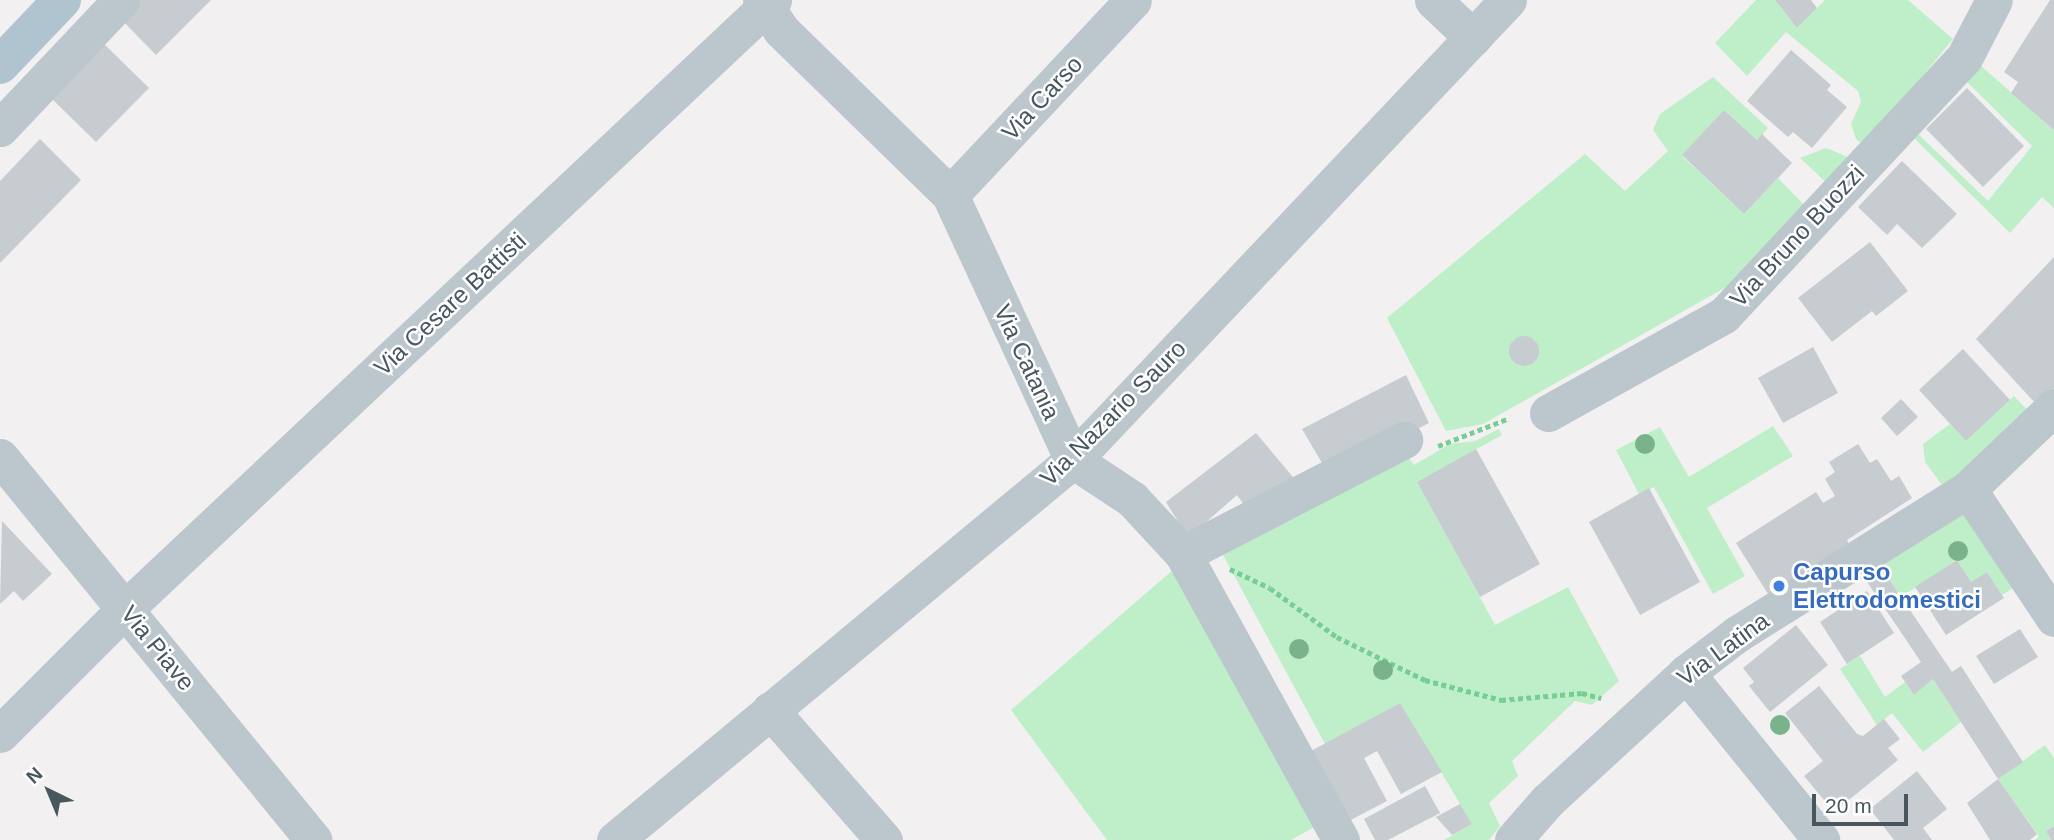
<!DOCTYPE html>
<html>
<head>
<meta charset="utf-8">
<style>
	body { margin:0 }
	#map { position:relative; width:2054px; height:840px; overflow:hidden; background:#f2f0f0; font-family:Arial,sans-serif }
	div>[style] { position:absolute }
	.green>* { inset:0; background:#beefc9 }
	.building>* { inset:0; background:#c6cccf }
	.round { border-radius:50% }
	.path>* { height:4.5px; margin-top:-2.25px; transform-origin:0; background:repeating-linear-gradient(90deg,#76ce93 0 5px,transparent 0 8.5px) }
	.minor>* { height:37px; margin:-18.5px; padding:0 18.5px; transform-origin:18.5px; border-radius:18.5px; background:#bbc7cc }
	.major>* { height:38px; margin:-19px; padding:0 19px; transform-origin:19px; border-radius:19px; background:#afc4ce }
	.trees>* { width:20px; height:20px; margin:-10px; border-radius:50%; background:#7ab28b }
	.dots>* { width:19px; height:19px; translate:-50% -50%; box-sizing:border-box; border:4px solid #fff; border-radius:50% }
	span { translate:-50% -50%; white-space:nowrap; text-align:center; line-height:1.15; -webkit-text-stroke:5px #fff; paint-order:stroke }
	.street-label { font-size:24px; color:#47575d }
	.shop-label { font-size:24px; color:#366cbe; font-weight:700 }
	.left { translate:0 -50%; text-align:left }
	.north { position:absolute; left:14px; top:756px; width:70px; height:70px; -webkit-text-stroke:5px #fff; paint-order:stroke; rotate:317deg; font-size:19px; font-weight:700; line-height:28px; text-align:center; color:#47575d }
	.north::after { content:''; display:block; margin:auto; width:24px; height:32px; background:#47575d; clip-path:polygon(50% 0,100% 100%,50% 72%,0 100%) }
	.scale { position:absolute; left:1812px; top:794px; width:96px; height:32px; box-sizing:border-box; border:4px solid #47575d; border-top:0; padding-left:9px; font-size:21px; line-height:24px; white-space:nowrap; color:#47575d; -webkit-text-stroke:5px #fff; paint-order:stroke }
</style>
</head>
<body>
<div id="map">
	<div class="green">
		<div style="clip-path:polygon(1756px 0,1775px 0,1797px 28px,1825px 0,1908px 0,1953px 39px,1865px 146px,1856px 139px,1851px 124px,1861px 102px,1858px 91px,1786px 32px,1747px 76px,1715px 43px)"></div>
		<div style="clip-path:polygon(1980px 65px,2054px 130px,2054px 208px,2042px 197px,2010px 233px,1912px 136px,1916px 132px,1988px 201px,2032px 146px,1965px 80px)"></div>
		<div style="clip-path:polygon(1713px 77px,1768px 128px,1757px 140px,1724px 110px,1682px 156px,1744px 214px,1778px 178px,1807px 208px,1744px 277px,1483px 424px,1446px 431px,1387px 318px,1585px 154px,1625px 191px,1668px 151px,1653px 130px,1660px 114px)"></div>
		<div style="clip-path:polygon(1826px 148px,1853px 159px,1829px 185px,1800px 158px)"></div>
		<div style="clip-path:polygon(2014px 396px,2031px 414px,1945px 489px,1925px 462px,1923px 444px,1950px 424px,1966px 441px)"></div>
		<div style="clip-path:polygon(1773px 426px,1793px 456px,1707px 508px,1745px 576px,1713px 594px,1654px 487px,1639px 494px,1616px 450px,1660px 427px,1689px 477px)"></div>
		<div style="clip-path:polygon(1499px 429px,1502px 435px,1417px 482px,1495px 625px,1568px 587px,1619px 681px,1592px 705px,1575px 701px,1512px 761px,1518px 776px,1489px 803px,1500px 826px,1489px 840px,1444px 840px,1472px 824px,1400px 703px,1325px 744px,1222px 553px,1407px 455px,1414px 465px,1450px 444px,1475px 441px)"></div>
		<div style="clip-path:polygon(1964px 511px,2019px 584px,2002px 595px,1987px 572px,1971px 582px,1957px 560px,1901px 597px,1878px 563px)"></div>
		<div style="clip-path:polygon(1174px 569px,1318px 825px,1291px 840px,1107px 840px,1011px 710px)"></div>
		<div style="clip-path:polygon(1860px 656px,1885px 697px,1905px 682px,1914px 695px,1933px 679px,1961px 722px,1923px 752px,1892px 713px,1877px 725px,1840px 669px)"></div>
		<div style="clip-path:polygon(2045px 745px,2054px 758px,2054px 826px,2046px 831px,2051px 840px,2035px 840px,2039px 836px,1998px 779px)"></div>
	</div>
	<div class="building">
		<div style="clip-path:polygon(135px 0,211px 0,156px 55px,119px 17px)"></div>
		<div style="clip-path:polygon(1775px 0,1811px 0,1817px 8px,1797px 28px)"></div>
		<div style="clip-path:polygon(2050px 0,2054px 0,2054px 130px,2011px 93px,2018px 82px,2004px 72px)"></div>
		<div style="clip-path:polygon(101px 41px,149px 88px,96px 142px,48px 95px)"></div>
		<div style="clip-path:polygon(1791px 50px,1831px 85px,1827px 90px,1847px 107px,1812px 148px,1793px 132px,1788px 137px,1747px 101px)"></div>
		<div style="clip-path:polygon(1967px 88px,2024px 146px,1983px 187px,1926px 129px)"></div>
		<div style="clip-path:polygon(1724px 110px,1757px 140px,1762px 134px,1792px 163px,1744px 214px,1682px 155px)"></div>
		<div style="clip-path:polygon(40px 139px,81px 180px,0 263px,0 181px)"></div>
		<div style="clip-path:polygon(1902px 161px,1957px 214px,1922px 248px,1897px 224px,1887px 235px,1858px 207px)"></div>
		<div style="clip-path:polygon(1870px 242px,1908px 291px,1876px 316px,1872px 311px,1832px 342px,1798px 298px)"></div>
		<div style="clip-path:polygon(2054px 257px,2054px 388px,2038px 406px,1976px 339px)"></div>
		<div class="round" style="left:1509px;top:336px;width:30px;height:30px"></div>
		<div style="clip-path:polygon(1813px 347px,1838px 393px,1783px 423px,1758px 378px)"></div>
		<div style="clip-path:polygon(1963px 349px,2010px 400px,1966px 441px,1919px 390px)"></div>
		<div style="clip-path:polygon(1406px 375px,1429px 423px,1329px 475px,1302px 429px)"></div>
		<div style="clip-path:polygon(1901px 399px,1918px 417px,1897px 436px,1881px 418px)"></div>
		<div style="clip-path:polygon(1256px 433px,1303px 489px,1252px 516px,1237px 495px,1188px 538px,1166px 502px)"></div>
		<div style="clip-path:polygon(1858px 444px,1870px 463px,1877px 459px,1891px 481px,1899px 476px,1912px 498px,1847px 540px,1850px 547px,1770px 597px,1736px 543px,1816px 492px,1823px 503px,1835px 496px,1825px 479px,1835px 472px,1829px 462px)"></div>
		<div style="clip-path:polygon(1476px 449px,1540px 564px,1480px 597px,1417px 482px)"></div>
		<div style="clip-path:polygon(1649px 488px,1700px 582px,1640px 615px,1589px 522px)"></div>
		<div style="clip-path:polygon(2px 521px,52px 574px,23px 601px,14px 591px,0 604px)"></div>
		<div style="clip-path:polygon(1957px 560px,1971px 582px,1987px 572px,2004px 598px,1946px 635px,1915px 587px)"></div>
		<div style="clip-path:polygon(1878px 563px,1952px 672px,1961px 666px,2023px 762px,1998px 779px,1933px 679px,1914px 695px,1901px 676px,1921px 662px,1861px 573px)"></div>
		<div style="clip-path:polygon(1867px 591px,1894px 633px,1847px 664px,1820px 622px)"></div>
		<div style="clip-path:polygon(1796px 625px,1828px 665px,1770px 712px,1749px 686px,1754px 682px,1743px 668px)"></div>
		<div style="clip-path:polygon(2020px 629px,2038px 657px,1994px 684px,1976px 656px)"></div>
		<div style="clip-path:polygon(1819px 686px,1857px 734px,1863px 736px,1884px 719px,1900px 739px,1888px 748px,1898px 760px,1834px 812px,1804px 776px,1823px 761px,1785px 713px)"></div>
		<div style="clip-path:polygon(1400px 703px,1442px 772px,1401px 794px,1377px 751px,1364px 758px,1387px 801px,1347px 822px,1309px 752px)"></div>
		<div style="clip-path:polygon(1917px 771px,1947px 809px,1923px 828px,1932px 840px,1894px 840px,1870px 809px)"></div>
		<div style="clip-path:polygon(1998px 779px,2037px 834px,2030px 840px,1990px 840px,1967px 803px)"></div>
		<div style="clip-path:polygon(1425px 786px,1440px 813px,1388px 840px,1375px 840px,1364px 819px)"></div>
		<div style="clip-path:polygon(1460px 804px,1472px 824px,1452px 835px,1436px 817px)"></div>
		<div style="clip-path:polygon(2054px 826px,2054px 840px,2051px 840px,2046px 831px)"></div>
	</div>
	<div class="path">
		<div style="left:1438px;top:446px;width:74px;rotate:-21.4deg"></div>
		<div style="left:1230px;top:569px;width:44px;rotate:25.4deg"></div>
		<div style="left:1270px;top:588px;width:83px;rotate:36.2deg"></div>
		<div style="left:1337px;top:637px;width:98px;rotate:26deg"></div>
		<div style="left:1425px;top:680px;width:79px;rotate:14.7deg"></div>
		<div style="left:1501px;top:700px;width:81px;rotate:-4.9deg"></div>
		<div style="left:1582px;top:693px;width:20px;rotate:15deg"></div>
	</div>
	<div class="minor">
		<div style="left:761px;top:0;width:36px;rotate:56deg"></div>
		<div style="left:781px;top:30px;width:236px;rotate:44.3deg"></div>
		<div style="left:950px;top:195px;width:292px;rotate:65.1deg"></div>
		<div style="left:1073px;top:460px;width:71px;rotate:33.5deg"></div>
		<div style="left:1132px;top:499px;width:75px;rotate:47.2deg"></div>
		<div style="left:1183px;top:554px;width:327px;rotate:61.1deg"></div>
		<div style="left:1433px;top:0;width:55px;rotate:43.5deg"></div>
		<div style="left:0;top:128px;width:176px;rotate:-46.6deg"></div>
		<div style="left:950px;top:195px;width:267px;rotate:-46.8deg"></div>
		<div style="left:1548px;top:413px;width:201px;rotate:-29.1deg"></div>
		<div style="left:1724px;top:315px;width:352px;rotate:-47deg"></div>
		<div style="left:1964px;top:58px;width:65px;rotate:-62.7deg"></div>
		<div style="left:0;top:457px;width:495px;rotate:50.7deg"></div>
		<div style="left:1968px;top:489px;width:155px;rotate:56.3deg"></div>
		<div style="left:1183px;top:554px;width:249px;rotate:-27.3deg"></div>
		<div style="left:1686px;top:673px;width:215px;rotate:51deg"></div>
		<div style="left:770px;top:710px;width:173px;rotate:48.8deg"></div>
		<div style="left:0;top:734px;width:178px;rotate:-45deg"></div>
		<div style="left:126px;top:608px;width:888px;rotate:-43.22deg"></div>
		<div style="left:615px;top:840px;width:595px;rotate:-39.68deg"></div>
		<div style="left:1073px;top:460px;width:633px;rotate:-46.6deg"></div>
		<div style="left:1513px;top:840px;width:52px;rotate:-48.9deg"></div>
		<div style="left:1547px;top:801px;width:189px;rotate:-42.6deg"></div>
		<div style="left:1686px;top:673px;width:64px;rotate:-37.4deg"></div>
		<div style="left:1737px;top:634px;width:273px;rotate:-32.1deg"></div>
		<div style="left:1968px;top:489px;width:119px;rotate:-43.6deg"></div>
	</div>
	<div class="major">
		<div style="left:0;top:65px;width:90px;rotate:-46.4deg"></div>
	</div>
	<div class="trees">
		<div style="left:1645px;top:444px"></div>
		<div style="left:1958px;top:551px"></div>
		<div style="left:1299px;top:649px"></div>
		<div style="left:1383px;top:670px"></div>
		<div style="left:1780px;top:725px"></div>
	</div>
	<div class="dots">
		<div style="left:1779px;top:586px;background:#3f7fe0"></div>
	</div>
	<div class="street-label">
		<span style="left:1042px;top:98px;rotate:-47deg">Via Carso</span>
		<span style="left:1797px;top:236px;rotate:-47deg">Via Bruno Buozzi</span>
		<span style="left:450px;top:304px;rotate:-43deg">Via Cesare Battisti</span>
		<span style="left:1027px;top:362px;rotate:65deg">Via Catania</span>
		<span style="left:1113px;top:413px;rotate:-45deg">Via Nazario Sauro</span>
		<span style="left:158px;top:648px;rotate:51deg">Via Piave</span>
		<span style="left:1723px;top:649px;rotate:-36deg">Via Latina</span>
	</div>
	<div class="shop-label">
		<span class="left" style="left:1793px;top:586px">Capurso<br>Elettrodomestici</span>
	</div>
	<div class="north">N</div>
	<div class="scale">20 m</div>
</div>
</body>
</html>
